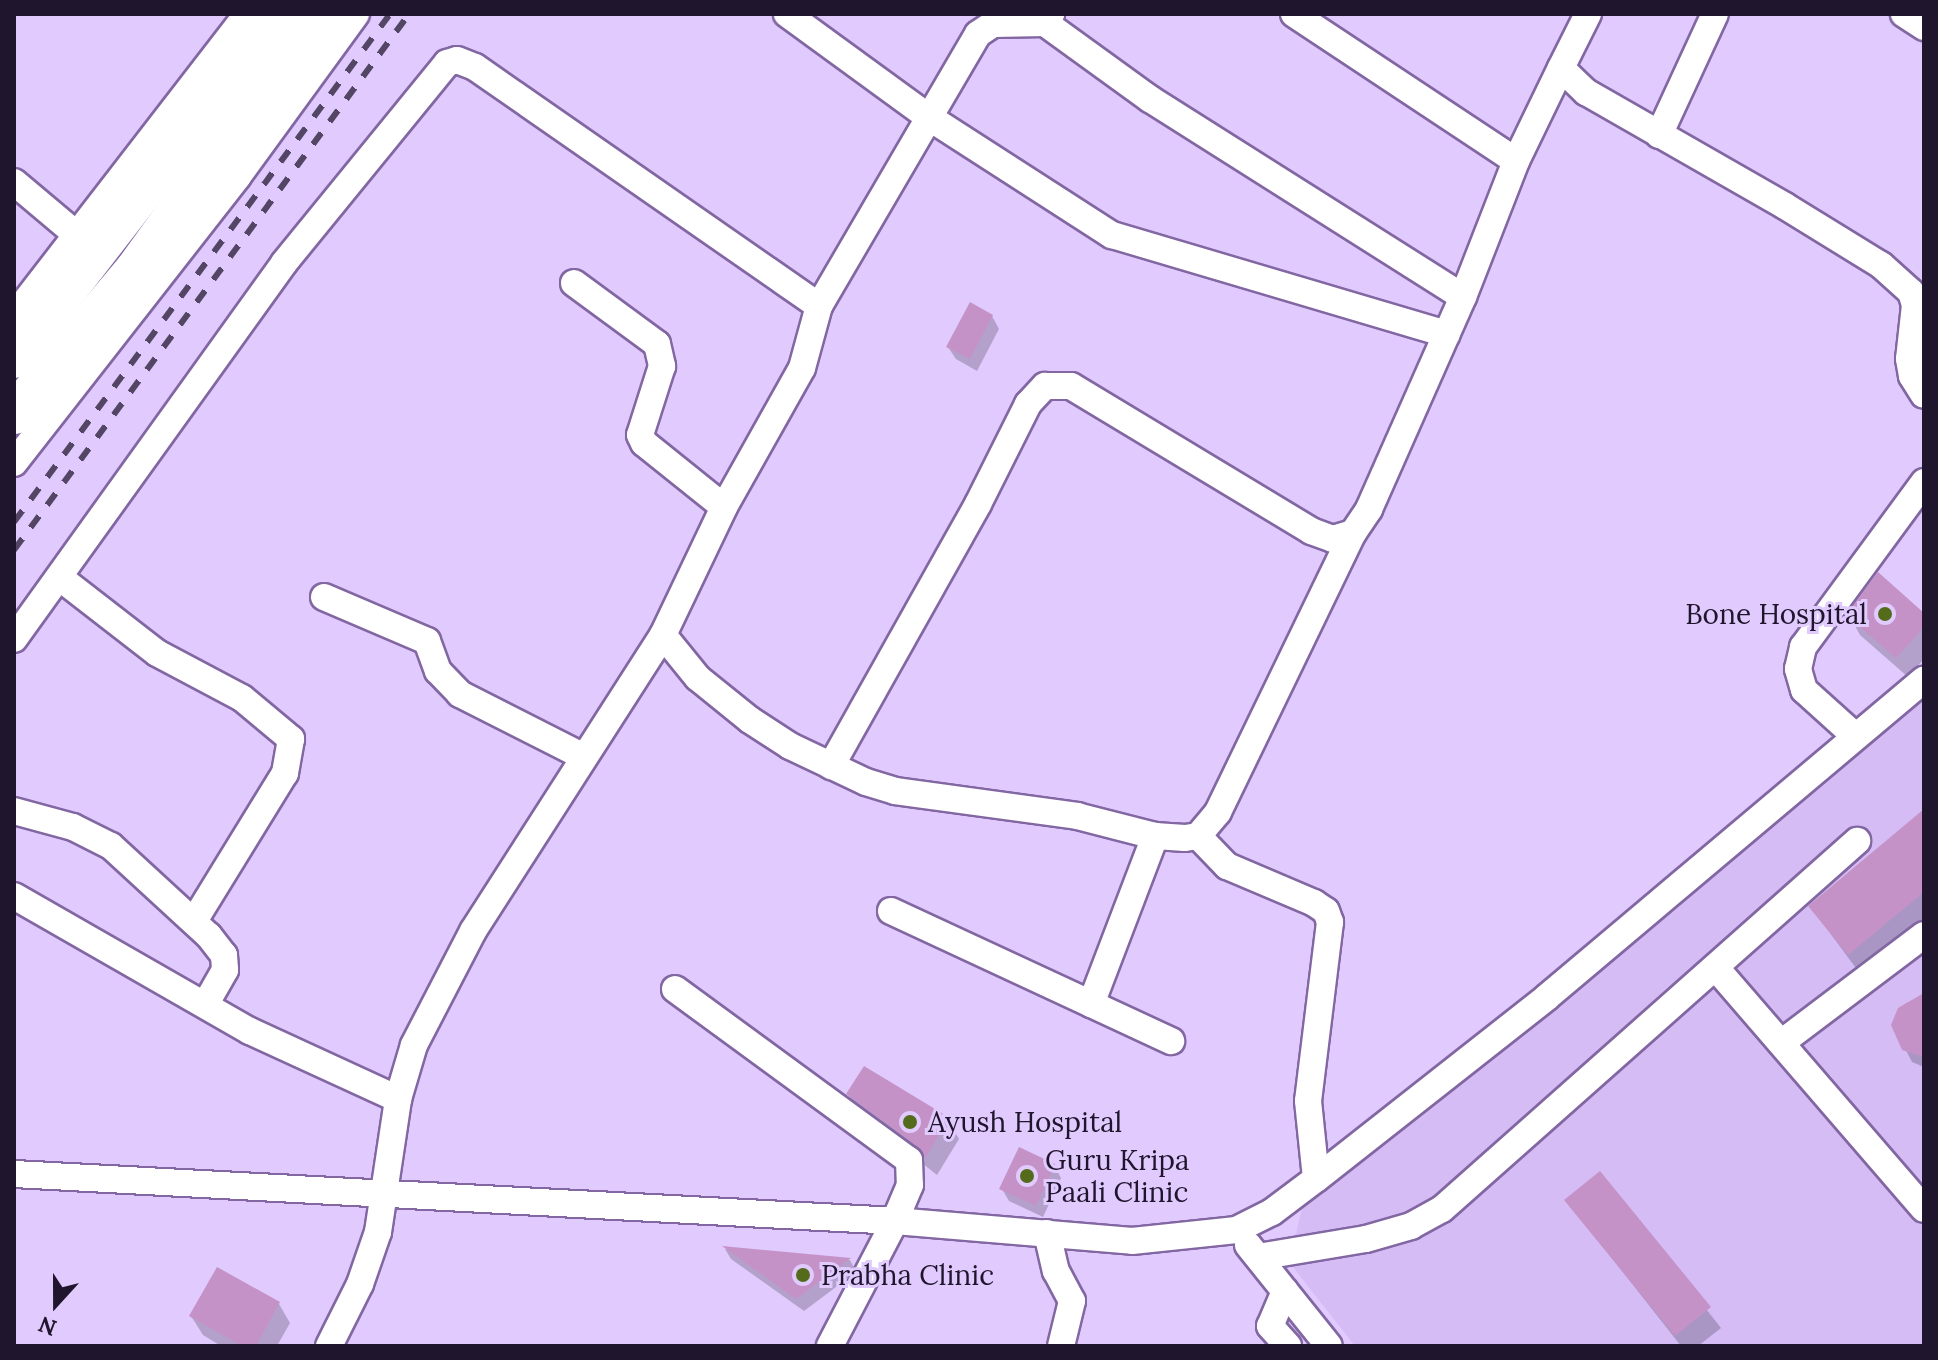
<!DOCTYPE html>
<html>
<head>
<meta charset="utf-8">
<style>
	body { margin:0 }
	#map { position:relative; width:1938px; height:1360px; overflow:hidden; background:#e0cafe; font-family:Lora,serif }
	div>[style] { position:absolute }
	.built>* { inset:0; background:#d5bcf5 }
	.shadow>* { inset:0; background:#0003 }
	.building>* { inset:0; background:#c492c7 }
	.roads { filter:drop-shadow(2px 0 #8267a2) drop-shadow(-2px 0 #8267a2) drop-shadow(0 2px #8267a2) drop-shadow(0 -2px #8267a2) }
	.minor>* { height:26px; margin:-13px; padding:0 13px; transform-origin:13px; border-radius:13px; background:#fff }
	.highway>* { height:40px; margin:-20px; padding:0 20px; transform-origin:20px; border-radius:20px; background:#fff }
	.rail>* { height:6px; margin-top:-3px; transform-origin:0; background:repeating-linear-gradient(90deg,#534564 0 14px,transparent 0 28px) }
	.dots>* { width:22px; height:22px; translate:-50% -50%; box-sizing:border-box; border:4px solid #e0cafe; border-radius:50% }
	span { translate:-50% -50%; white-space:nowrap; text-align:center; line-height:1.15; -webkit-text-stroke:6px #e0cafe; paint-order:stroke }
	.poi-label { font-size:28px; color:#1f152c }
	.right { translate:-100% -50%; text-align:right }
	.left { translate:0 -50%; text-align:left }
	.frame { position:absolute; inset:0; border:16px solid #1f152c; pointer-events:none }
	.north { position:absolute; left:16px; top:1264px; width:80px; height:80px; -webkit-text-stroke:6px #e0cafe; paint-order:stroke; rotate:201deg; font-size:22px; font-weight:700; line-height:32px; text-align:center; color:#1f152c }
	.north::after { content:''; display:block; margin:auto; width:28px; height:36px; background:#1f152c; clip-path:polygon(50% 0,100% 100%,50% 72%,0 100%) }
</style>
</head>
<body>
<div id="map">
	<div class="built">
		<div style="clip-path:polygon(1924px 700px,1924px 1346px,1355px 1346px,1289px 1262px,1303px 1205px)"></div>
	</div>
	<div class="shadow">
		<div style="clip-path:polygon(992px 316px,999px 329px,977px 371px,956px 359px,948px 347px)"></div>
		<div style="clip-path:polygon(1849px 615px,1924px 616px,1924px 659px,1908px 677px,1860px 635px)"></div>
		<div style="clip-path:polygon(1924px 812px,1924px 930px,1864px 979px,1810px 906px)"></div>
		<div style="clip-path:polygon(1924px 999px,1924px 1067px,1912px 1062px,1893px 1025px,1906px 1003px)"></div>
		<div style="clip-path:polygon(848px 1094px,948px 1120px,959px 1139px,937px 1175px,860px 1114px)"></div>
		<div style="clip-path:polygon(1054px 1165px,1061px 1178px,1043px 1217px,1009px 1201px,1002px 1189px)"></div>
		<div style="clip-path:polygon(1600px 1174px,1721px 1328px,1698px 1346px,1681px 1346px,1567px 1201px)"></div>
		<div style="clip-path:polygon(725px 1249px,850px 1260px,856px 1272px,804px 1311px,731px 1259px)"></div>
		<div style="clip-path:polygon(279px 1304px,290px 1323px,277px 1346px,221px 1346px,203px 1335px,191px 1316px)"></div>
	</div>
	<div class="building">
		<div style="clip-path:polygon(970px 302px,993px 315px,970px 359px,946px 347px)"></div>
		<div style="clip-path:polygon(1878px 572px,1924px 613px,1924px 627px,1896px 658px,1846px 615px)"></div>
		<div style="clip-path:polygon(1924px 809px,1924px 892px,1848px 955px,1808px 906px)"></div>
		<div style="clip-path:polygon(1924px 993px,1924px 1057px,1902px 1050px,1891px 1025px,1898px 1008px)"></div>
		<div style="clip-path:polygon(864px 1066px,950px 1118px,925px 1158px,918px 1147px,846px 1094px)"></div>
		<div style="clip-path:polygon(1019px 1147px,1055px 1164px,1036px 1206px,999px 1189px)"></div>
		<div style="clip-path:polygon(1600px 1171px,1711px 1307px,1675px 1336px,1564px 1200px)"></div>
		<div style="clip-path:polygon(722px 1246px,851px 1258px,796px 1299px)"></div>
		<div style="clip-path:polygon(217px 1267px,280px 1302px,256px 1346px,242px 1346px,189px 1316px)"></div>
	</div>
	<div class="roads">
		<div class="minor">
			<div style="left:787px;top:14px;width:173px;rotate:36.1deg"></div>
			<div style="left:927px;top:116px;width:220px;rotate:32.8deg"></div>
			<div style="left:1112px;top:235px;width:349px;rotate:16.5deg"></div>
			<div style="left:1294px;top:14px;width:266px;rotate:33.5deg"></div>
			<div style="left:1588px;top:14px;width:60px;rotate:116.6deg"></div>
			<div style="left:1561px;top:68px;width:35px;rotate:44deg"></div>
			<div style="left:1586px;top:92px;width:229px;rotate:29.8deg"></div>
			<div style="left:1785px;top:206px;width:113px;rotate:31.6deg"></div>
			<div style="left:1881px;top:265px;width:40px;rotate:42deg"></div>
			<div style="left:1911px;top:292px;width:14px;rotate:73deg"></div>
			<div style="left:1915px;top:305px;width:54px;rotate:96.3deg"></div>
			<div style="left:1909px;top:359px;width:17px;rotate:80deg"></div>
			<div style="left:1912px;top:376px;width:22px;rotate:58deg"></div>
			<div style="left:1904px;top:14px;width:24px;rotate:33deg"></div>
			<div style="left:1045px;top:23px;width:130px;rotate:35.9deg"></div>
			<div style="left:1150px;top:99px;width:370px;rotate:32.3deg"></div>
			<div style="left:1659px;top:135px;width:133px;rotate:-65.2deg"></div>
			<div style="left:14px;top:182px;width:82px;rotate:40.1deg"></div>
			<div style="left:574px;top:283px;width:103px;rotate:36.3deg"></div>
			<div style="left:657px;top:344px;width:23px;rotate:77deg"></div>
			<div style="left:662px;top:366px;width:72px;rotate:107.7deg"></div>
			<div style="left:640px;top:435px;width:9px;rotate:63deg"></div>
			<div style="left:644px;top:443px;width:102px;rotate:38.7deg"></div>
			<div style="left:14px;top:316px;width:381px;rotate:-52.3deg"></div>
			<div style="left:14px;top:463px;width:364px;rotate:-52deg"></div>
			<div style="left:238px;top:176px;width:200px;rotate:-53.9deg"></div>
			<div style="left:59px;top:577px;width:124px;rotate:37.8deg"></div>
			<div style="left:157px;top:653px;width:96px;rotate:27.9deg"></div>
			<div style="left:242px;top:698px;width:64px;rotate:39.9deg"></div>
			<div style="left:291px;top:739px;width:35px;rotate:100deg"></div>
			<div style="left:285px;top:773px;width:174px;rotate:121.6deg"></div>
			<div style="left:324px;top:597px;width:112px;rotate:23.1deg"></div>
			<div style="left:427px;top:641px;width:32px;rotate:70deg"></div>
			<div style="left:438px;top:671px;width:32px;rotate:46deg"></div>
			<div style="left:460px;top:694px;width:139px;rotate:26.9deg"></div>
			<div style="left:663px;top:635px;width:142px;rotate:-64.5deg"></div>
			<div style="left:724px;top:507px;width:159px;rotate:-60.7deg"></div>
			<div style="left:802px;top:368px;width:64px;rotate:-74.7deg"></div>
			<div style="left:819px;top:306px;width:315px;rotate:-59.7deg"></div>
			<div style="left:978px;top:34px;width:18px;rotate:-34deg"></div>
			<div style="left:993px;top:24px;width:52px;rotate:-1.1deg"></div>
			<div style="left:1045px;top:23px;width:11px;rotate:-56deg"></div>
			<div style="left:14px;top:639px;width:463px;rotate:-54.3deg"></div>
			<div style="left:284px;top:263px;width:258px;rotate:-50.8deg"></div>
			<div style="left:447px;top:63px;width:10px;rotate:-17deg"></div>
			<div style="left:457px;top:60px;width:19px;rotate:21deg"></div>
			<div style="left:475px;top:67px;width:419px;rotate:34.8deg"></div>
			<div style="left:1854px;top:735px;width:67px;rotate:-138deg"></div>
			<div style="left:1804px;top:690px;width:22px;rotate:-106deg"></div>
			<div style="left:1798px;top:669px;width:23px;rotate:-77deg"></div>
			<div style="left:1803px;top:647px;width:205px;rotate:-53.7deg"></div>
			<div style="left:831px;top:766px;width:300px;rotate:-60.7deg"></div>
			<div style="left:978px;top:504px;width:112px;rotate:-63.4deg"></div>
			<div style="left:1028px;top:404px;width:25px;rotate:-47deg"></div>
			<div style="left:1045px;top:386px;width:26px"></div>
			<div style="left:1071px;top:386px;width:280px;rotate:31.1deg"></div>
			<div style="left:1311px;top:531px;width:23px;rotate:20deg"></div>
			<div style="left:1333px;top:539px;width:21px;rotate:-17deg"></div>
			<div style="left:1353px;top:533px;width:29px;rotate:-56deg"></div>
			<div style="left:1369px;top:509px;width:232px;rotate:-66.1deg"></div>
			<div style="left:1463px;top:297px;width:146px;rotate:-68.7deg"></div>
			<div style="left:1516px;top:161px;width:103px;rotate:-64.2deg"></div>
			<div style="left:14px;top:811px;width:61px;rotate:15.2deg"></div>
			<div style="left:73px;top:827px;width:42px;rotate:26.6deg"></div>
			<div style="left:111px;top:846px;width:133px;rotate:42.6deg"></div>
			<div style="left:209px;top:936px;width:24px;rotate:52deg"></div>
			<div style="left:224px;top:955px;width:15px;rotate:86deg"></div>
			<div style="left:225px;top:970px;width:40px;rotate:119.7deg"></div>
			<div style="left:1198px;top:836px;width:42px;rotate:46deg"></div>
			<div style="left:1227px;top:866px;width:95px;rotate:23deg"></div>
			<div style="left:1314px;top:903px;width:14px;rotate:34deg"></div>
			<div style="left:1326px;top:911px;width:12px;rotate:70deg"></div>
			<div style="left:1330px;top:922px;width:180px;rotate:97deg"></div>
			<div style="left:1308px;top:1101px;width:78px;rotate:84.1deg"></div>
			<div style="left:14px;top:896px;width:272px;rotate:29.8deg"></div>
			<div style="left:250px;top:1031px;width:163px;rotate:24.7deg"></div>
			<div style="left:891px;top:911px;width:309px;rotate:24.9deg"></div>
			<div style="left:1716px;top:968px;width:318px;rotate:49.2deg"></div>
			<div style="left:675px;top:989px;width:290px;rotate:36.2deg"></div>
			<div style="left:909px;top:1160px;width:25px;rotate:88deg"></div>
			<div style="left:910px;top:1185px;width:39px;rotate:113deg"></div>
			<div style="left:895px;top:1221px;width:141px;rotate:117.5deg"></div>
			<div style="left:1091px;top:1004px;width:180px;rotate:-69.1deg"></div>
			<div style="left:1781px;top:1043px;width:179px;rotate:-37.1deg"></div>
			<div style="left:14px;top:1174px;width:882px;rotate:3.05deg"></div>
			<div style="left:895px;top:1221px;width:238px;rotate:4.8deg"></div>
			<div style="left:1132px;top:1241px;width:105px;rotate:-6deg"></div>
			<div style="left:1236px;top:1230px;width:40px;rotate:-26.6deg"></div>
			<div style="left:1272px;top:1212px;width:55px;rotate:-36.9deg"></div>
			<div style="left:1316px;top:1179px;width:294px;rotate:-38.2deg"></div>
			<div style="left:1547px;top:997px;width:493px;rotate:-40.1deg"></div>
			<div style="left:1047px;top:1233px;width:39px;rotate:77deg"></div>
			<div style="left:1056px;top:1271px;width:34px;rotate:62deg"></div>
			<div style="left:1072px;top:1301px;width:46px;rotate:103.7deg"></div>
			<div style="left:1248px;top:1245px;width:129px;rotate:51.3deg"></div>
			<div style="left:1258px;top:1257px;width:109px;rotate:-9.5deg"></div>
			<div style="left:1366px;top:1239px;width:47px;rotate:-16.1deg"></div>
			<div style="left:1411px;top:1226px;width:35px;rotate:-29deg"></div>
			<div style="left:1442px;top:1209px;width:555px;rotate:-41.56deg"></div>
			<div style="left:1285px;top:1291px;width:38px;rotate:113deg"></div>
			<div style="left:1270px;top:1326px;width:27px;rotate:48deg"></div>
			<div style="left:329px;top:1346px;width:69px;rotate:-63.4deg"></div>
			<div style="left:360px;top:1284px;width:55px;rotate:-70.9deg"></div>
			<div style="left:378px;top:1232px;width:134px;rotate:-81.4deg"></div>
			<div style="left:398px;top:1099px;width:56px;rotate:-73.5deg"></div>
			<div style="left:414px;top:1045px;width:128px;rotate:-62.6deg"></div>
			<div style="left:473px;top:931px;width:352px;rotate:-57.3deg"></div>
			<div style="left:663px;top:635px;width:55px;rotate:50.9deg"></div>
			<div style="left:698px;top:678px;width:67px;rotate:38.9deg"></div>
			<div style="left:750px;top:720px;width:48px;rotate:33deg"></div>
			<div style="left:790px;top:746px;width:84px;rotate:25.3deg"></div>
			<div style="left:866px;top:782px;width:30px;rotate:17deg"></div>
			<div style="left:895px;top:791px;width:184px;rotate:7.8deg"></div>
			<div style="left:1077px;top:816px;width:81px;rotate:14.4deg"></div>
			<div style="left:1155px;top:836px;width:30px;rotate:4deg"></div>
			<div style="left:1185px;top:838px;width:13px;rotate:-9deg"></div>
			<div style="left:1198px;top:836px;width:31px;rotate:-50deg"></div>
			<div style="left:1218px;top:812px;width:310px;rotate:-64.2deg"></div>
		</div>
		<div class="highway">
			<div style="left:14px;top:358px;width:435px;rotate:-52.2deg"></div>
			<div style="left:14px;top:414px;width:188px;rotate:-50deg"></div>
			<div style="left:135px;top:270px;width:316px;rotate:-54.1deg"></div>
		</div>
	</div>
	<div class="rail">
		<div style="left:14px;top:522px;width:632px;rotate:-53.49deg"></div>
		<div style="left:14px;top:550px;width:666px;rotate:-53.61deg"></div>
	</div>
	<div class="dots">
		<div style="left:1885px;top:614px;background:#546b1b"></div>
		<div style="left:910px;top:1122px;background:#546b1b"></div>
		<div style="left:1027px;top:1176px;background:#546b1b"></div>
		<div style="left:803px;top:1275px;background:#546b1b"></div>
	</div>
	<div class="poi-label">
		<span class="right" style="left:1867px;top:614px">Bone Hospital</span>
		<span class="left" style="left:928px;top:1122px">Ayush Hospital</span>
		<span class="left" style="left:1045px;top:1176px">Guru Kripa<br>Paali Clinic</span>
		<span class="left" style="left:821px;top:1275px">Prabha Clinic</span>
	</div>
	<div class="frame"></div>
	<div class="north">N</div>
</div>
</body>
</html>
